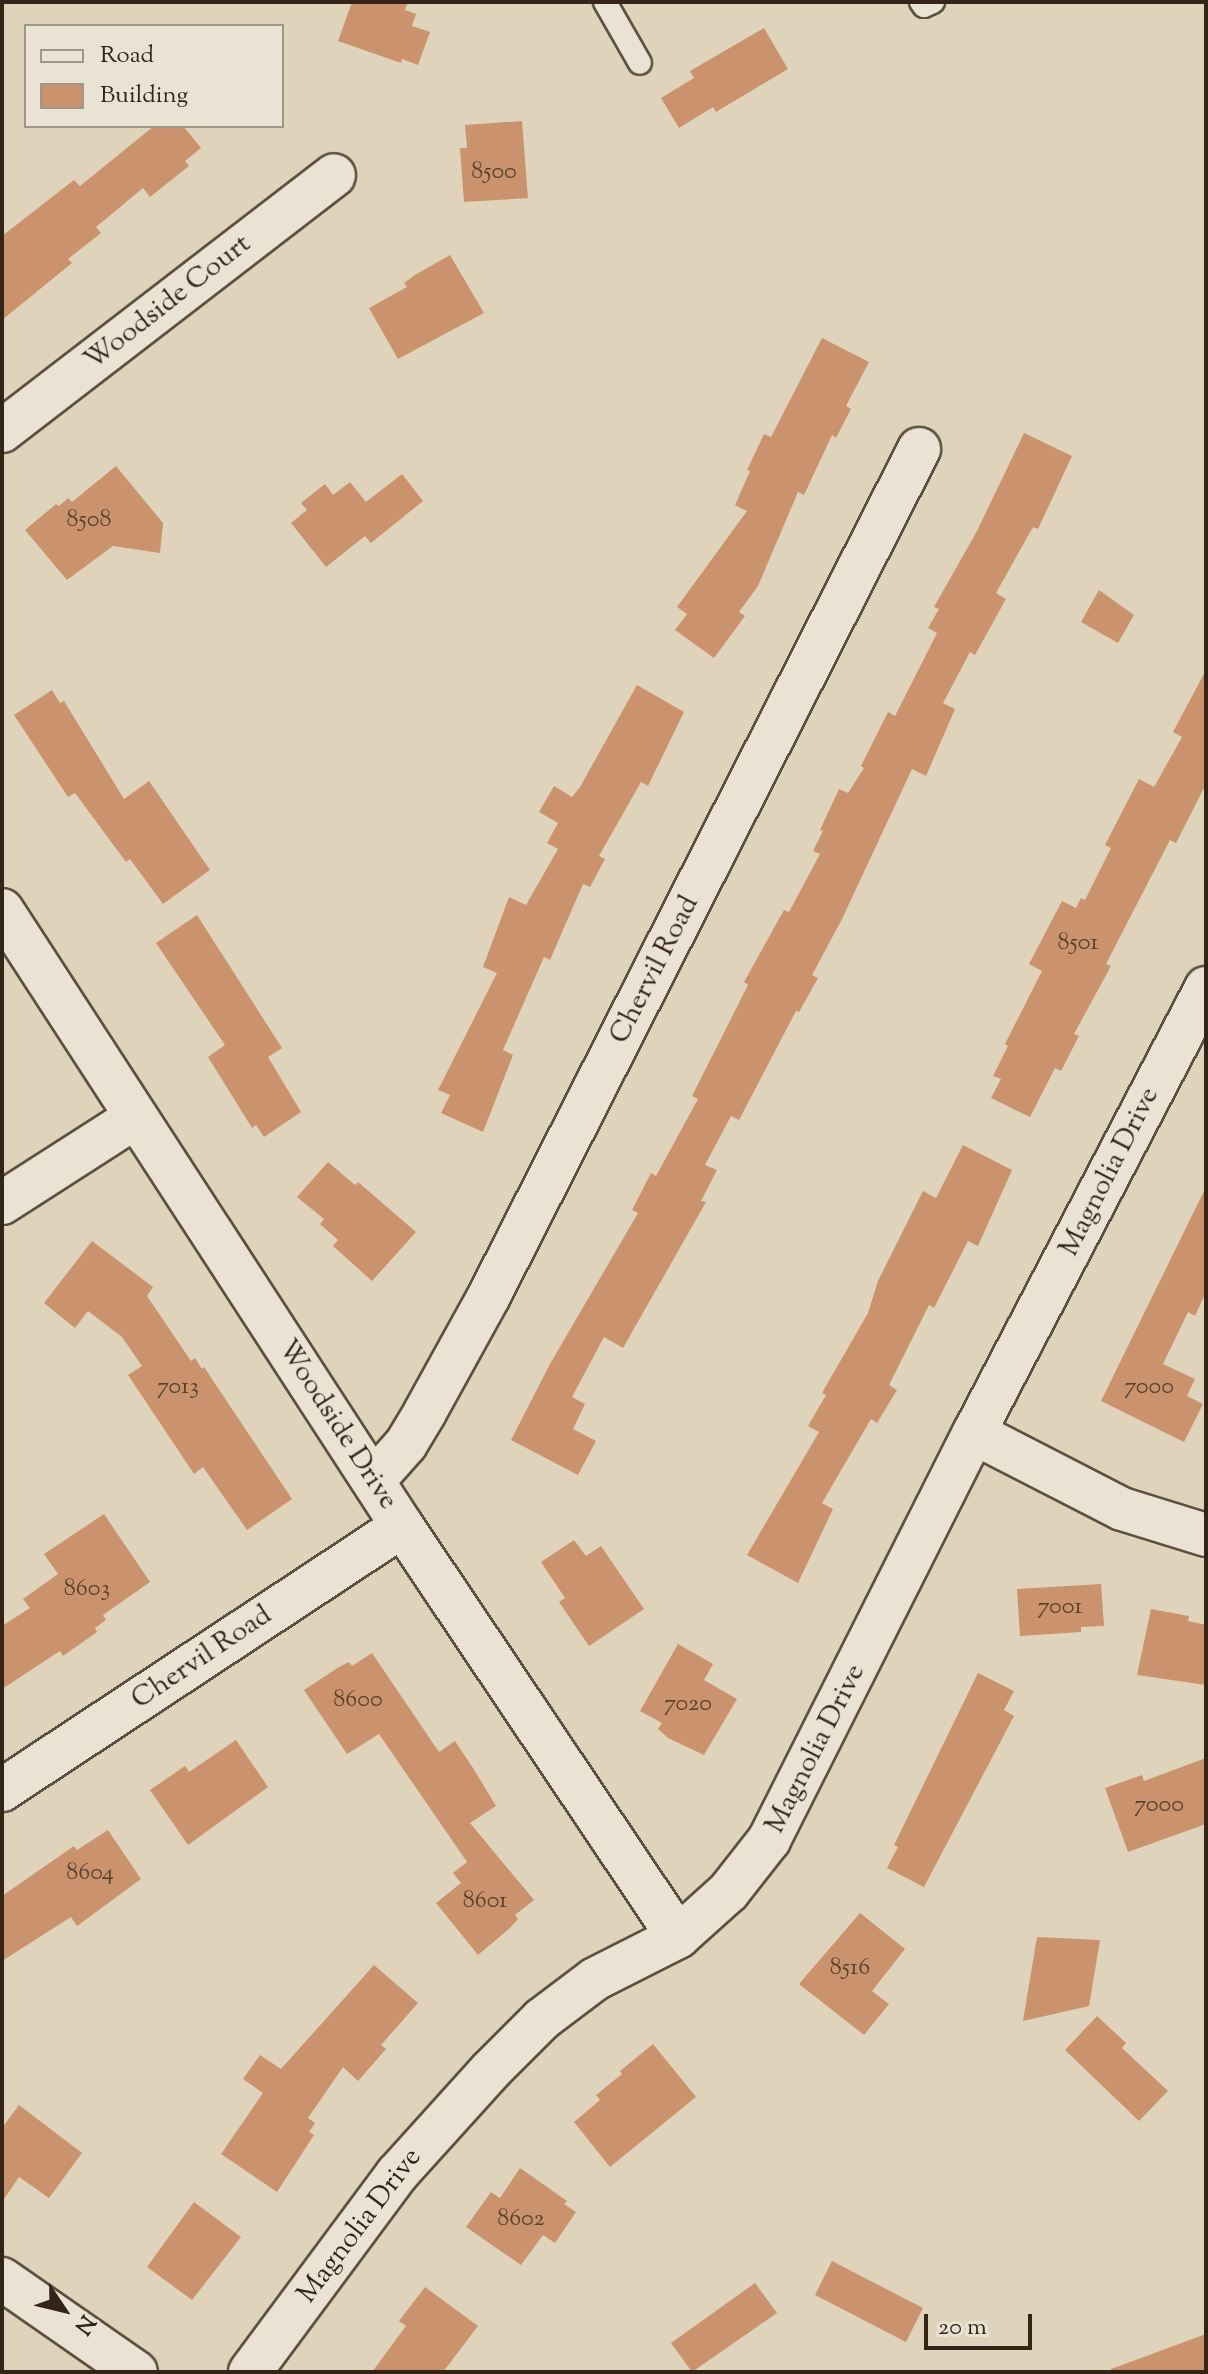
<!DOCTYPE html>
<html>
<head>
<meta charset="utf-8">
<style>
	body { margin:0 }
	#map { position:relative; width:1208px; height:2374px; overflow:hidden; background:#dfd4bb; font-family:"Sorts Mill Goudy",serif }
	div>[style] { position:absolute }
	.building>* { inset:0; background:#ca936e }
	.roads { filter:drop-shadow(2px 0 #5e5040) drop-shadow(-2px 0 #5e5040) drop-shadow(0 2px #5e5040) drop-shadow(0 -2px #5e5040) }
	.service>* { height:22px; margin:-11px; padding:0 11px; transform-origin:11px; border-radius:11px; background:#eae3d3 }
	.minor>* { height:42px; margin:-21px; padding:0 21px; transform-origin:21px; border-radius:21px; background:#eae3d3 }
	span { translate:-50% -50%; white-space:nowrap; text-align:center; line-height:1.15; -webkit-text-stroke:8px #eae3d3; paint-order:stroke }
	.number-label { font-size:24px; color:#59402d }
	.number-label span { -webkit-text-stroke-width:0 }
	.street-label { font-size:28px; color:#332417 }
	.frame { position:absolute; inset:0; border:4px solid #332417; pointer-events:none }
	.legend { position:absolute; left:24px; top:24px; width:260px; height:104px; box-sizing:border-box; background:#eae3d3; border:2px solid #a19788; margin:0; padding:10px 14px; list-style:none; font-size:24px; color:#332417 }
	.legend li { display:flex; align-items:center; gap:16px; height:40px }
	.legend b { width:40px; border:2px solid #a19788 }
	.north { position:absolute; left:24px; top:2270px; width:80px; height:80px; -webkit-text-stroke:6px #eae3d3; paint-order:stroke; rotate:125deg; font-size:22px; font-weight:700; line-height:32px; text-align:center; color:#332417 }
	.north::after { content:''; display:block; margin:auto; width:28px; height:36px; background:#332417; clip-path:polygon(50% 0,100% 100%,50% 72%,0 100%) }
	.scale { position:absolute; left:924px; top:2314px; width:108px; height:36px; box-sizing:border-box; border:4px solid #332417; border-top:0; padding-left:10px; font-size:24px; line-height:28px; white-space:nowrap; color:#332417; -webkit-text-stroke:6px #eae3d3; paint-order:stroke }
</style>
</head>
<body>
<div id="map">
	<div class="building">
		<div style="clip-path:polygon(352px 2px,408px 2px,405px 10px,416px 14px,412px 26px,430px 32px,418px 65px,402px 59px,401px 63px,338px 41px)"></div>
		<div style="clip-path:polygon(764px 28px,788px 69px,716px 112px,713px 107px,679px 128px,661px 98px,694px 78px,690px 71px)"></div>
		<div style="clip-path:polygon(522px 121px,528px 198px,464px 202px,460px 148px,467px 148px,465px 125px)"></div>
		<div style="clip-path:polygon(154px 126px,183px 126px,201px 148px,185px 161px,189px 166px,150px 197px,143px 188px,96px 227px,101px 233px,68px 259px,72px 263px,2px 320px,2px 236px,74px 180px,80px 186px)"></div>
		<div style="clip-path:polygon(450px 255px,484px 313px,398px 359px,369px 308px,407px 287px,404px 283px,415px 275px)"></div>
		<div style="clip-path:polygon(822px 338px,869px 362px,846px 406px,851px 409px,836px 438px,832px 435px,804px 495px,798px 492px,758px 586px,739px 612px,745px 616px,714px 658px,675px 630px,687px 614px,677px 607px,747px 511px,735px 505px,750px 471px,747px 470px,764px 434px,771px 437px)"></div>
		<div style="clip-path:polygon(1024px 433px,1072px 456px,1038px 529px,1033px 527px,996px 593px,1006px 599px,975px 655px,970px 652px,943px 703px,955px 709px,926px 776px,912px 769px,842px 919px,812px 975px,818px 978px,799px 1012px,796px 1011px,739px 1120px,731px 1116px,705px 1165px,717px 1170px,701px 1201px,706px 1202px,623px 1348px,604px 1337px,572px 1397px,585px 1404px,573px 1429px,596px 1441px,578px 1475px,511px 1440px,550px 1364px,638px 1213px,632px 1210px,651px 1173px,656px 1176px,698px 1099px,692px 1096px,748px 985px,744px 982px,784px 910px,789px 912px,820px 854px,813px 851px,823px 831px,820px 830px,839px 789px,848px 793px,864px 768px,861px 766px,888px 712px,895px 716px,937px 633px,928px 628px,939px 609px,934px 607px,977px 531px)"></div>
		<div style="clip-path:polygon(116px 466px,163px 523px,160px 553px,113px 546px,67px 580px,25px 530px,56px 504px,59px 506px,68px 498px,72px 502px)"></div>
		<div style="clip-path:polygon(402px 474px,423px 501px,371px 543px,365px 536px,326px 567px,291px 523px,307px 510px,301px 503px,325px 484px,333px 495px,350px 482px,366px 502px)"></div>
		<div style="clip-path:polygon(1099px 590px,1134px 615px,1118px 643px,1081px 622px)"></div>
		<div style="clip-path:polygon(1206px 670px,1206px 784px,1176px 843px,1170px 840px,1106px 964px,1111px 966px,1074px 1034px,1079px 1036px,1061px 1071px,1055px 1068px,1030px 1117px,991px 1098px,1001px 1079px,993px 1076px,1008px 1046px,1005px 1044px,1042px 971px,1029px 964px,1062px 901px,1076px 908px,1081px 898px,1085px 900px,1111px 848px,1105px 845px,1139px 779px,1154px 787px,1182px 737px,1173px 732px)"></div>
		<div style="clip-path:polygon(637px 685px,684px 712px,648px 786px,641px 782px,599px 856px,605px 859px,590px 887px,583px 884px,550px 960px,544px 957px,503px 1050px,513px 1055px,483px 1132px,441px 1113px,450px 1095px,438px 1090px,497px 973px,483px 967px,509px 897px,526px 905px,558px 849px,547px 843px,558px 823px,539px 812px,554px 786px,572px 797px,580px 787px)"></div>
		<div style="clip-path:polygon(52px 690px,60px 703px,64px 701px,124px 799px,149px 781px,210px 870px,163px 904px,130px 859px,126px 862px,75px 793px,68px 797px,14px 715px)"></div>
		<div style="clip-path:polygon(197px 915px,282px 1048px,268px 1057px,301px 1112px,264px 1137px,256px 1125px,252px 1128px,208px 1057px,225px 1045px,156px 943px)"></div>
		<div style="clip-path:polygon(963px 1145px,1012px 1170px,978px 1246px,968px 1241px,934px 1308px,929px 1305px,889px 1385px,897px 1390px,877px 1423px,871px 1419px,822px 1503px,833px 1509px,798px 1583px,747px 1555px,819px 1432px,808px 1426px,826px 1395px,822px 1393px,868px 1313px,878px 1281px,923px 1191px,936px 1198px)"></div>
		<div style="clip-path:polygon(328px 1162px,355px 1185px,358px 1182px,416px 1232px,372px 1281px,333px 1246px,338px 1240px,320px 1224px,324px 1219px,297px 1197px)"></div>
		<div style="clip-path:polygon(1206px 1187px,1206px 1292px,1195px 1316px,1188px 1312px,1163px 1364px,1195px 1379px,1187px 1396px,1203px 1404px,1184px 1442px,1101px 1401px)"></div>
		<div style="clip-path:polygon(92px 1241px,153px 1287px,147px 1296px,191px 1361px,195px 1358px,202px 1369px,204px 1367px,292px 1499px,247px 1530px,203px 1467px,194px 1474px,128px 1375px,142px 1366px,122px 1337px,88px 1311px,75px 1328px,44px 1303px)"></div>
		<div style="clip-path:polygon(104px 1514px,150px 1582px,103px 1615px,106px 1620px,95px 1628px,97px 1632px,63px 1656px,60px 1651px,2px 1689px,2px 1626px,30px 1608px,23px 1599px,58px 1574px,44px 1554px)"></div>
		<div style="clip-path:polygon(574px 1540px,586px 1556px,601px 1546px,644px 1609px,589px 1646px,559px 1602px,565px 1598px,541px 1562px)"></div>
		<div style="clip-path:polygon(1101px 1584px,1104px 1626px,1081px 1627px,1081px 1632px,1020px 1636px,1017px 1589px)"></div>
		<div style="clip-path:polygon(1151px 1609px,1189px 1616px,1188px 1621px,1206px 1625px,1206px 1685px,1137px 1675px)"></div>
		<div style="clip-path:polygon(678px 1644px,713px 1664px,704px 1680px,737px 1699px,704px 1755px,668px 1738px,658px 1729px,662px 1723px,640px 1711px)"></div>
		<div style="clip-path:polygon(372px 1653px,439px 1752px,455px 1741px,473px 1768px,496px 1806px,470px 1823px,534px 1900px,515px 1915px,518px 1919px,510px 1928px,478px 1955px,436px 1903px,461px 1883px,453px 1873px,467px 1862px,379px 1734px,347px 1754px,304px 1690px,339px 1667px,349px 1662px,352px 1666px)"></div>
		<div style="clip-path:polygon(978px 1673px,1014px 1691px,1004px 1710px,1014px 1716px,924px 1887px,887px 1868px,898px 1847px,894px 1845px)"></div>
		<div style="clip-path:polygon(236px 1740px,268px 1787px,188px 1845px,150px 1790px,185px 1766px,189px 1772px)"></div>
		<div style="clip-path:polygon(1206px 1758px,1206px 1824px,1128px 1852px,1105px 1788px,1142px 1775px,1144px 1781px)"></div>
		<div style="clip-path:polygon(108px 1830px,141px 1879px,77px 1926px,71px 1917px,2px 1961px,2px 1896px,74px 1846px,77px 1850px)"></div>
		<div style="clip-path:polygon(860px 1913px,905px 1949px,872px 1991px,889px 2004px,864px 2035px,799px 1984px)"></div>
		<div style="clip-path:polygon(1037px 1937px,1100px 1940px,1089px 2006px,1023px 2021px)"></div>
		<div style="clip-path:polygon(374px 1965px,418px 2003px,381px 2045px,386px 2049px,358px 2081px,343px 2067px,308px 2118px,315px 2123px,309px 2132px,314px 2135px,277px 2192px,221px 2154px,263px 2093px,243px 2079px,260px 2055px,281px 2069px)"></div>
		<div style="clip-path:polygon(1097px 2016px,1126px 2043px,1122px 2048px,1168px 2091px,1139px 2121px,1065px 2050px)"></div>
		<div style="clip-path:polygon(653px 2044px,696px 2097px,610px 2167px,574px 2122px,600px 2100px,596px 2095px,622px 2074px,620px 2071px)"></div>
		<div style="clip-path:polygon(19px 2105px,82px 2153px,49px 2198px,19px 2177px,2px 2202px,2px 2128px)"></div>
		<div style="clip-path:polygon(520px 2168px,567px 2201px,564px 2204px,576px 2212px,555px 2243px,543px 2235px,521px 2265px,466px 2227px,491px 2192px,500px 2198px)"></div>
		<div style="clip-path:polygon(194px 2202px,241px 2237px,192px 2300px,147px 2267px)"></div>
		<div style="clip-path:polygon(832px 2261px,923px 2308px,906px 2342px,815px 2295px)"></div>
		<div style="clip-path:polygon(755px 2283px,777px 2313px,692px 2372px,671px 2343px)"></div>
		<div style="clip-path:polygon(425px 2287px,478px 2326px,443px 2372px,372px 2372px,406px 2326px,399px 2321px)"></div>
		<div style="clip-path:polygon(1206px 2334px,1206px 2372px,1111px 2372px,1111px 2369px)"></div>
	</div>
	<div class="roads">
		<div class="service">
			<div style="left:605px;top:2px;width:70px;rotate:60.2deg"></div>
			<div style="left:921px;top:2px;width:5px;rotate:53deg"></div>
			<div style="left:924px;top:6px;width:10px;rotate:-24deg"></div>
		</div>
		<div class="minor">
			<div style="left:2px;top:431px;width:419px;rotate:-37.6deg"></div>
			<div style="left:2px;top:910px;width:734px;rotate:57deg"></div>
			<div style="left:402px;top:1526px;width:495px;rotate:56.1deg"></div>
			<div style="left:2px;top:1203px;width:159px;rotate:-32.7deg"></div>
			<div style="left:974px;top:1433px;width:166px;rotate:27.2deg"></div>
			<div style="left:1122px;top:1509px;width:88px;rotate:17.2deg"></div>
			<div style="left:374px;top:1480px;width:48px;rotate:-48.4deg"></div>
			<div style="left:406px;top:1444px;width:37px;rotate:-59deg"></div>
			<div style="left:425px;top:1412px;width:132px;rotate:-61.1deg"></div>
			<div style="left:489px;top:1296px;width:950px;rotate:-63.08deg"></div>
			<div style="left:2px;top:1790px;width:479px;rotate:-33.4deg"></div>
			<div style="left:2px;top:2279px;width:163px;rotate:34.8deg"></div>
			<div style="left:250px;top:2372px;width:247px;rotate:-53.4deg"></div>
			<div style="left:397px;top:2174px;width:140px;rotate:-47.9deg"></div>
			<div style="left:491px;top:2070px;width:72px;rotate:-45deg"></div>
			<div style="left:542px;top:2019px;width:66px;rotate:-37deg"></div>
			<div style="left:595px;top:1979px;width:93px;rotate:-26.8deg"></div>
			<div style="left:678px;top:1937px;width:69px;rotate:-42deg"></div>
			<div style="left:729px;top:1891px;width:65px;rotate:-51.9deg"></div>
			<div style="left:769px;top:1840px;width:456px;rotate:-63.3deg"></div>
			<div style="left:974px;top:1433px;width:502px;rotate:-62.46deg"></div>
		</div>
	</div>
	<div class="number-label">
		<span style="left:494px;top:173px">8500</span>
		<span style="left:89px;top:521px">8508</span>
		<span style="left:1078px;top:944px">8501</span>
		<span style="left:178px;top:1388px">7013</span>
		<span style="left:1149px;top:1388px">7000</span>
		<span style="left:87px;top:1590px">8603</span>
		<span style="left:1060px;top:1608px">7001</span>
		<span style="left:358px;top:1701px">8600</span>
		<span style="left:688px;top:1705px">7020</span>
		<span style="left:1159px;top:1806px">7000</span>
		<span style="left:90px;top:1874px">8604</span>
		<span style="left:485px;top:1902px">8601</span>
		<span style="left:850px;top:1969px">8516</span>
		<span style="left:521px;top:2220px">8602</span>
	</div>
	<div class="street-label">
		<span style="left:168px;top:303px;rotate:-38deg">Woodside Court</span>
		<span style="left:655px;top:970px;rotate:-63deg">Chervil Road</span>
		<span style="left:1110px;top:1172px;rotate:-63deg">Magnolia Drive</span>
		<span style="left:337px;top:1425px;rotate:57deg">Woodside Drive</span>
		<span style="left:202px;top:1658px;rotate:-34deg">Chervil Road</span>
		<span style="left:816px;top:1749px;rotate:-63deg">Magnolia Drive</span>
		<span style="left:360px;top:2226px;rotate:-53deg">Magnolia Drive</span>
	</div>
	<div class="frame"></div>
	<ul class="legend">
	<li><b style="height:10px;background:#eae3d3"></b>Road</li>
	<li><b style="height:22px;background:#ca936e"></b>Building</li>
	</ul>
	<div class="north">N</div>
	<div class="scale">20 m</div>
</div>
</body>
</html>
